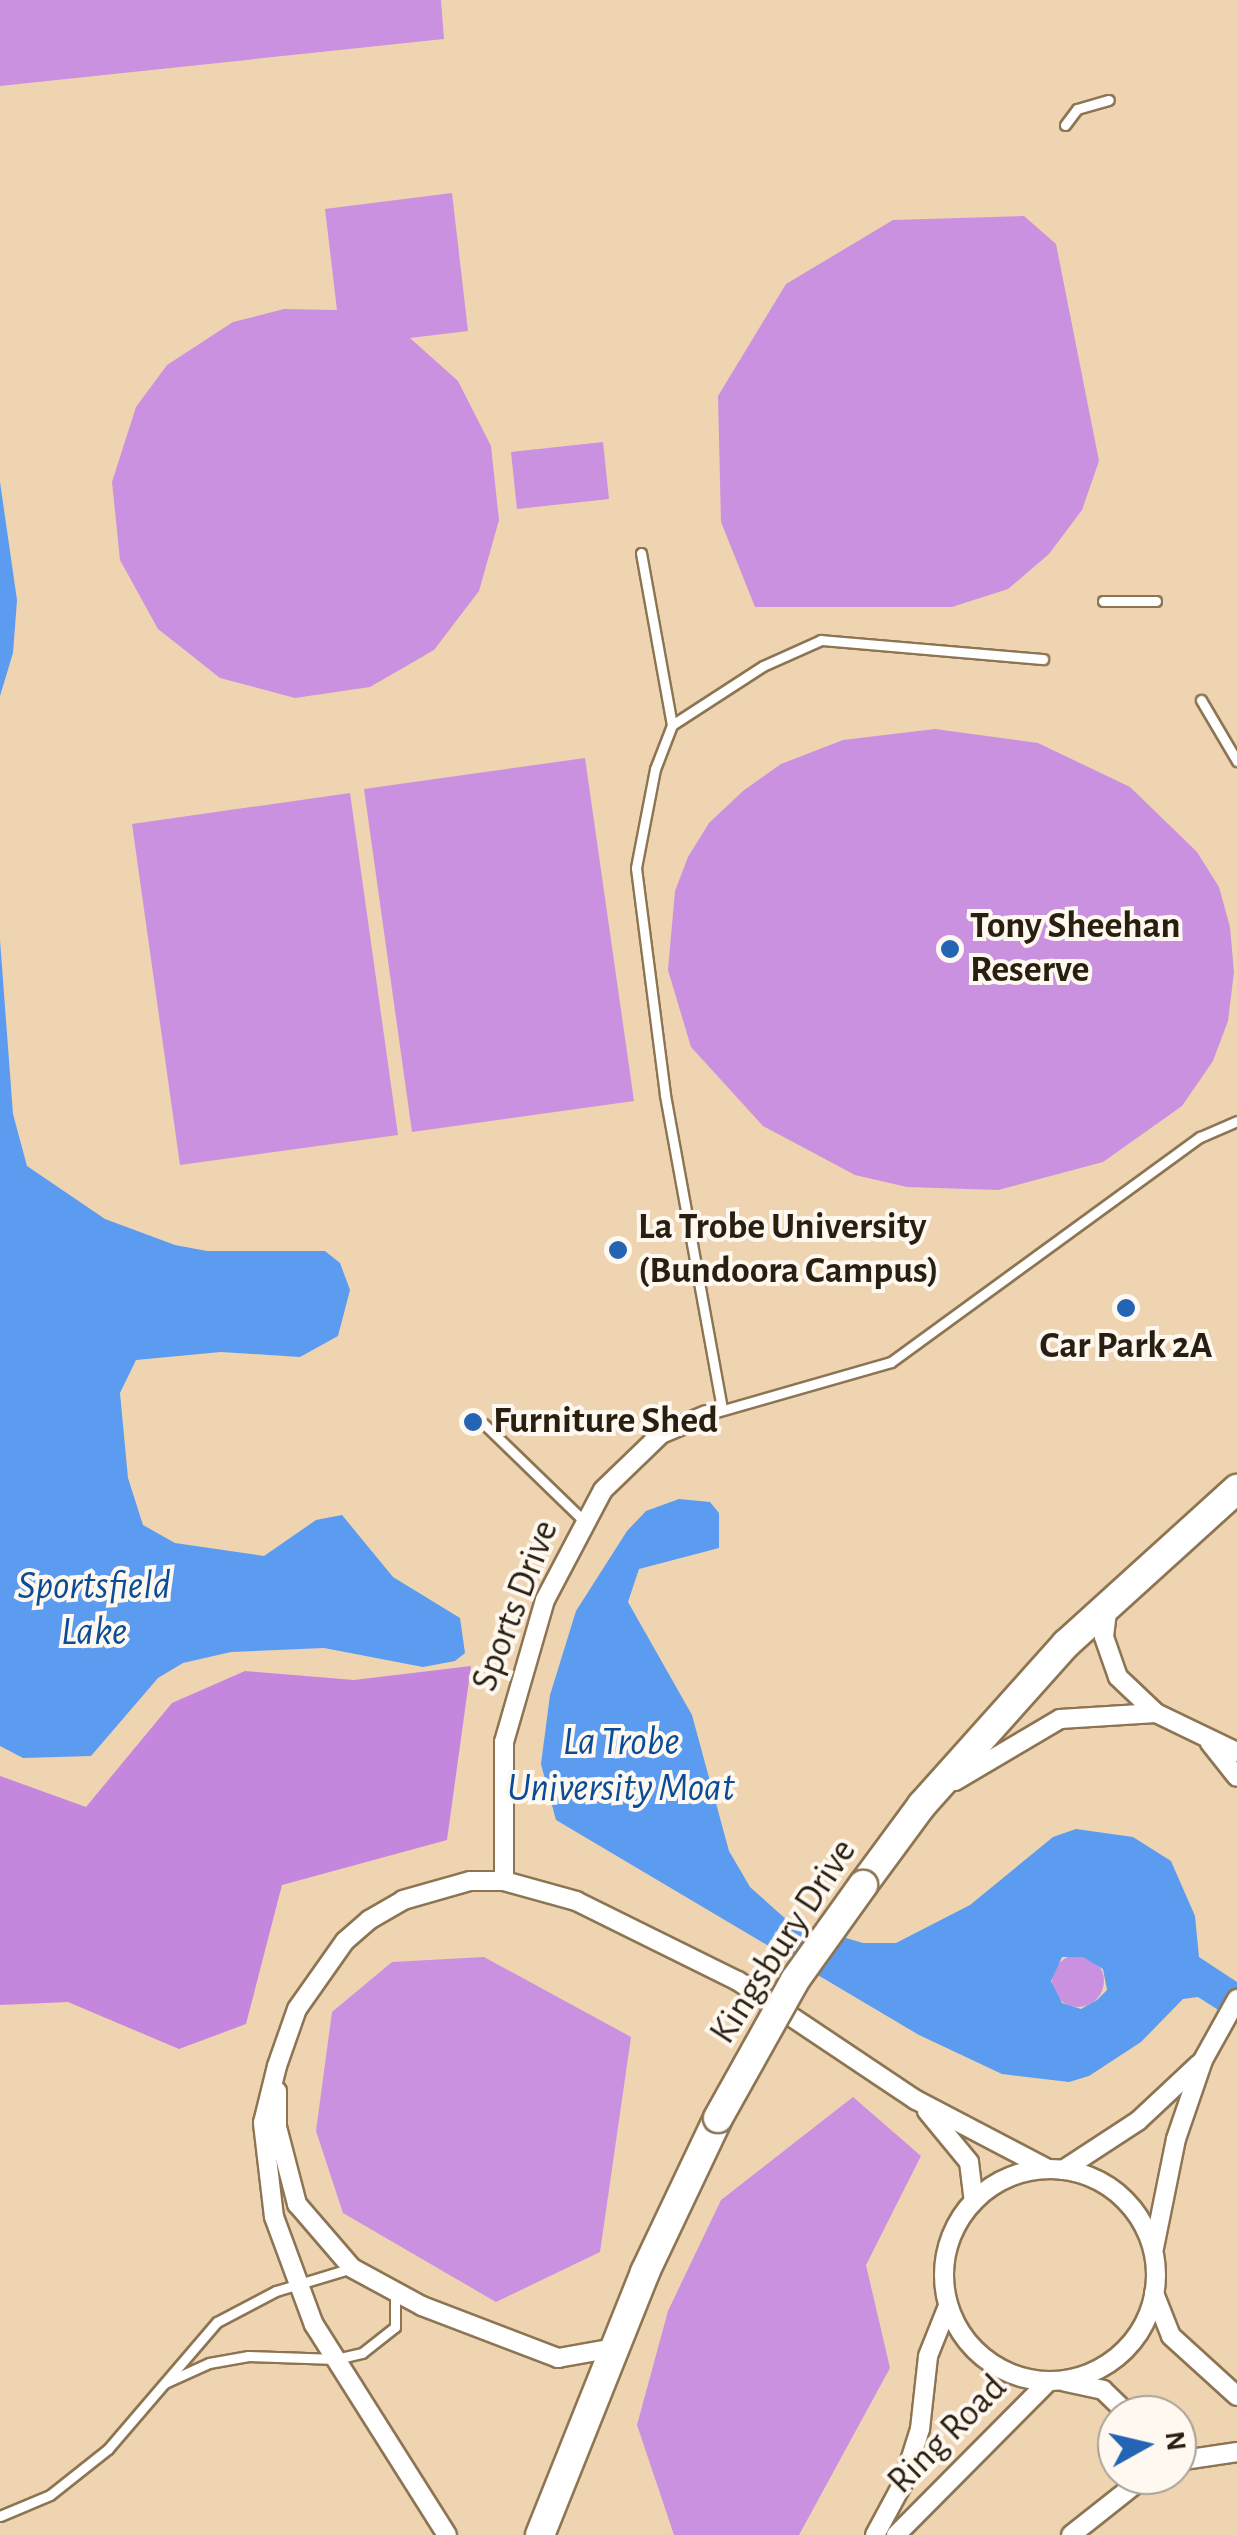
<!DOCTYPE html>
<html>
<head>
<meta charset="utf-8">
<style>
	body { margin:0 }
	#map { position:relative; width:1237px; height:2535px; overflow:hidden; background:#eed4b0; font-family:"Alegreya Sans",sans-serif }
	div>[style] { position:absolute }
	.green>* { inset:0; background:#ca91e1 }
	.round { border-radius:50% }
	.forest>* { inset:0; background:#c586de }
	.water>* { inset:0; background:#5c9cf0 }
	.roads { filter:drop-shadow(2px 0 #8d7554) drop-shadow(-2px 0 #8d7554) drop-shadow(0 2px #8d7554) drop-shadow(0 -2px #8d7554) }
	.lane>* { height:9px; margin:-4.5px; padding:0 4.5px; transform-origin:4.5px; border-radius:4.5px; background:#fff }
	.street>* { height:18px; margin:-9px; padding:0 9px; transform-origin:9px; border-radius:9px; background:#fff }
	.street>.ring { margin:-9px; padding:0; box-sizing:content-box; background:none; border:18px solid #fff; border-radius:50% }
	.primary>* { height:28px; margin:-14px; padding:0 14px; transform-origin:14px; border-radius:14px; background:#fff }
	.bridges { filter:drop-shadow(2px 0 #8d7554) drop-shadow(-2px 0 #8d7554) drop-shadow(0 2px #8d7554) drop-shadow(0 -2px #8d7554) }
	.primary-bridge>* { height:28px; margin:-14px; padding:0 14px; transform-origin:14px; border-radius:14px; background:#fff }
	.dots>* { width:28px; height:28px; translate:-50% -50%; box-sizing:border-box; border:5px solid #fef8f1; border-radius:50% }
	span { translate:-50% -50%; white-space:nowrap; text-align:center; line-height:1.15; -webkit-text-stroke:8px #fef8f1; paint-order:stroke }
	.poi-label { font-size:38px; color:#281f11; font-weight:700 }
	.left { translate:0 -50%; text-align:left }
	.street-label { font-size:38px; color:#281f11 }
	.water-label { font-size:40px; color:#0a4c97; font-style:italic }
	.north { position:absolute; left:1097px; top:2395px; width:100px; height:100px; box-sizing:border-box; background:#fef8f1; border:2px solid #a8a197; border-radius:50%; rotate:82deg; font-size:28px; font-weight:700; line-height:40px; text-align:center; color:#281f11 }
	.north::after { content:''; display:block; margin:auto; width:35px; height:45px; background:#2364b5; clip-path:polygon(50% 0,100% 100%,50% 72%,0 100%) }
</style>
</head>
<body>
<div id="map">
	<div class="green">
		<div style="clip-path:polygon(0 0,441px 0,444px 39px,0 86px)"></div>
		<div style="clip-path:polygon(452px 193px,468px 331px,410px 338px,458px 381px,491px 446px,499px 520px,479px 591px,434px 650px,370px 687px,295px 698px,220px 678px,158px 629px,120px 560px,112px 482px,136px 407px,167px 365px,233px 322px,284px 309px,337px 310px,325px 209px)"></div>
		<div style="clip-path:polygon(1024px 216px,1056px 244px,1099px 461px,1082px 510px,1049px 554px,1008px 589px,952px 607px,755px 607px,721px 522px,718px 396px,786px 284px,893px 220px)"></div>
		<div style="clip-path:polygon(603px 442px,609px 499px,517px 509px,511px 452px)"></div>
		<div style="clip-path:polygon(935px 729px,1038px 743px,1130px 787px,1197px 852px,1219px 887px,1230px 927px,1234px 972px,1228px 1021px,1213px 1061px,1182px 1106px,1103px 1162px,998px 1190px,907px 1187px,855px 1175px,763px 1126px,691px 1047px,668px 970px,675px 891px,688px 857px,709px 823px,743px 791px,781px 764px,843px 740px)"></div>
		<div style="clip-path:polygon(585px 758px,634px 1101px,412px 1132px,364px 789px)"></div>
		<div style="clip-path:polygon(350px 793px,398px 1135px,180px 1165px,132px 824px)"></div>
		<div class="round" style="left:1052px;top:1955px;width:52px;height:52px"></div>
		<div style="clip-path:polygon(484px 1957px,631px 2037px,600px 2252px,496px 2302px,343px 2213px,316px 2131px,332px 2012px,392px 1962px)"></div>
		<div style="clip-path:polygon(853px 2097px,921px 2156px,866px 2265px,890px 2368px,799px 2535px,674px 2535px,637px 2425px,668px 2311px,721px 2200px)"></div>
	</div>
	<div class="forest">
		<div style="clip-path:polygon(471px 1666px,447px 1840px,282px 1885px,246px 2024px,179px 2049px,68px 2002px,0 2005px,0 1776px,86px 1807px,172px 1703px,245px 1671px,354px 1680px)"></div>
	</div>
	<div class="water">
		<div style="clip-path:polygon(0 482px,17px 600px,13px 653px,0 696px)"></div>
		<div style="clip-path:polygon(0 940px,13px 1114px,27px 1166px,105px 1219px,175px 1245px,207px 1251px,325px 1251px,340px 1263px,350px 1290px,338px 1336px,300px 1357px,221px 1352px,136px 1360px,120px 1393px,128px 1478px,143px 1525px,175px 1543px,264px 1556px,316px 1520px,342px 1515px,393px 1577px,460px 1618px,465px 1653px,455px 1661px,423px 1667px,324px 1648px,231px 1652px,183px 1663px,158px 1678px,91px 1756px,23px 1758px,0 1746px)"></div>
		<div style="clip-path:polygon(evenodd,679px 1499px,710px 1502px,719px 1513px,719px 1548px,639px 1569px,628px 1602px,692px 1715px,729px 1851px,750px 1887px,788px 1921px,863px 1943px,896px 1943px,970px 1905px,1053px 1837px,1076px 1829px,1133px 1837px,1171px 1861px,1195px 1916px,1199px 1957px,1237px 1982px,1237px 2022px,1198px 1997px,1183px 1999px,1141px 2042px,1089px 2076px,1069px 2082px,1002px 2074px,919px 2035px,556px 1820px,541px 1764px,550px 1695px,576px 1611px,627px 1531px,646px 1511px,679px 1499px,1062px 1957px,1083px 1957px,1103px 1969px,1107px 1990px,1097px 2000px,1081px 2009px,1062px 2003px,1051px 1981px,1062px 1957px)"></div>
	</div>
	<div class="roads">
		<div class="lane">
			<div style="left:1065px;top:125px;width:20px;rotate:-53deg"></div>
			<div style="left:1077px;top:109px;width:33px;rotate:-16deg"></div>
			<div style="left:641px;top:553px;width:175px;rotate:79.8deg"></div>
			<div style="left:672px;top:725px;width:47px;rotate:111.1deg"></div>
			<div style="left:655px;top:769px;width:101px;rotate:100.9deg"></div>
			<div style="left:636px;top:868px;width:229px;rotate:82.7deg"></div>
			<div style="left:665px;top:1095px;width:318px;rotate:79.7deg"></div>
			<div style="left:1103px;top:601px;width:53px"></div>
			<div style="left:1201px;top:700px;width:71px;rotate:59.5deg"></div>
			<div style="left:672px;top:725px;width:108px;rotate:-33deg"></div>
			<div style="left:763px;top:666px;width:64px;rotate:-24.1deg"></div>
			<div style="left:821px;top:640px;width:223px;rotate:4.9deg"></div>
			<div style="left:706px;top:1415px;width:192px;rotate:-16deg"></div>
			<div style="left:891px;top:1362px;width:382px;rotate:-36.1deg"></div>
			<div style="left:1200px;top:1137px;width:40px;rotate:-23.4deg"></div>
			<div style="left:484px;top:1424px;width:138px;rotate:44.1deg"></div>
			<div style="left:165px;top:2383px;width:48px;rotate:-24.4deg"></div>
			<div style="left:209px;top:2363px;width:40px;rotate:-10deg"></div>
			<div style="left:248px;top:2356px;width:88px;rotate:2deg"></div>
			<div style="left:336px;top:2359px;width:27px;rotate:-13deg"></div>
			<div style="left:362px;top:2353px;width:42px;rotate:-38.2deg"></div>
			<div style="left:395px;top:2327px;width:33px;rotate:-90deg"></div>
			<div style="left:0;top:2516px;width:54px;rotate:-22.8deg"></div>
			<div style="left:50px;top:2495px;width:74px;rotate:-38.4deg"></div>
			<div style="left:108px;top:2449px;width:167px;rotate:-49.4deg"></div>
			<div style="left:217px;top:2322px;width:67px;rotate:-27.7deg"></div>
			<div style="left:276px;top:2291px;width:79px;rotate:-16.8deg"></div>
		</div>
		<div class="street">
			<div style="left:1108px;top:1604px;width:33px;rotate:97deg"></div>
			<div style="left:1104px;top:1637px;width:42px;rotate:70.7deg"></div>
			<div style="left:1118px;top:1677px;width:52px;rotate:43.5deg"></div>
			<div style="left:1156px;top:1713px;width:90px;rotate:25.7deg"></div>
			<div style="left:1210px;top:1743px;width:43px;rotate:51.5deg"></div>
			<div style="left:955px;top:1781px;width:122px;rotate:-30.6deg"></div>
			<div style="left:1060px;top:1719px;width:96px;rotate:-3.6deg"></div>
			<div style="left:504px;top:1881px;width:139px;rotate:-90deg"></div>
			<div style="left:504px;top:1742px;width:148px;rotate:-73.9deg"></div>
			<div style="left:545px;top:1600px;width:124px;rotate:-62.2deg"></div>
			<div style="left:603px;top:1490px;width:81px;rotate:-44deg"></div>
			<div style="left:661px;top:1434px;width:49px;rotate:-22.9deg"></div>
			<div style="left:277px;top:2091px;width:36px;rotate:90deg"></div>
			<div style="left:277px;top:2127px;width:80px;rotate:75.4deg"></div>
			<div style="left:297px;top:2204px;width:84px;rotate:49.3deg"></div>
			<div style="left:352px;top:2268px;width:80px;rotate:28.5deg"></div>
			<div style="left:422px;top:2306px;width:146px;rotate:20.9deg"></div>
			<div style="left:558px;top:2358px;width:57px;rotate:-10.1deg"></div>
			<div style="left:927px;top:2111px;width:66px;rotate:50.5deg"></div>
			<div style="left:969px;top:2162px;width:39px;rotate:83deg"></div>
			<div class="ring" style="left:944px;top:2169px;width:194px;height:194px"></div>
			<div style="left:1063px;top:2170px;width:90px;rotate:-33.2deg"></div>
			<div style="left:1138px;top:2121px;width:83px;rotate:-43.1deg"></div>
			<div style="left:1154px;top:2248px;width:111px;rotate:-78.6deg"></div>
			<div style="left:1176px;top:2139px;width:83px;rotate:-71.1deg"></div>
			<div style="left:1203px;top:2060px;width:70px;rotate:-60.9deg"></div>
			<div style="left:1154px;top:2293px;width:46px;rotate:68.4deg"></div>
			<div style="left:1171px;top:2336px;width:89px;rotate:42.3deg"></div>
			<div style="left:1066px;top:2382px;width:38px;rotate:12deg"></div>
			<div style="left:1103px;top:2390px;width:36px;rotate:44deg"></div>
			<div style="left:1177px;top:2461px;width:61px;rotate:-8.5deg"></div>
			<div style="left:447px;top:2535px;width:249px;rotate:-122.3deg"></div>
			<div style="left:314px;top:2325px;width:115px;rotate:-110.3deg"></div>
			<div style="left:274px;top:2217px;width:95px;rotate:-96.7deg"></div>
			<div style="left:263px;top:2123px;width:59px;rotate:-76.2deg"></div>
			<div style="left:277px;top:2066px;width:60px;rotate:-70.7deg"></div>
			<div style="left:297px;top:2009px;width:83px;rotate:-54.8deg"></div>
			<div style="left:345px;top:1941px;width:32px;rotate:-41deg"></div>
			<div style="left:369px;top:1920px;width:39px;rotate:-30deg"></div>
			<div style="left:403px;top:1900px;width:70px;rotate:-15.8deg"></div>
			<div style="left:470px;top:1881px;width:34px"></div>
			<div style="left:504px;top:1881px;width:75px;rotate:15.5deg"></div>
			<div style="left:576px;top:1901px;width:181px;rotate:26.3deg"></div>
			<div style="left:738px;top:1981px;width:214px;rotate:33.8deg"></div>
			<div style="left:916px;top:2100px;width:149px;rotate:27.6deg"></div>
			<div style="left:875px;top:2535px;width:59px;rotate:-61.7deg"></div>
			<div style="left:903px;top:2483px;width:57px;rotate:-72.5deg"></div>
			<div style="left:920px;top:2429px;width:73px;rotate:-83.7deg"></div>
			<div style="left:928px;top:2356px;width:54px;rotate:-68.2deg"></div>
			<div style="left:896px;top:2535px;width:216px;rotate:-45.2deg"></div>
			<div style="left:1071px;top:2535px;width:97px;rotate:-38.3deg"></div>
		</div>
		<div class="primary">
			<div style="left:863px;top:1885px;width:99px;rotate:-53.6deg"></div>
			<div style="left:922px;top:1805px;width:216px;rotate:-48.2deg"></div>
			<div style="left:1066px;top:1644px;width:231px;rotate:-42.2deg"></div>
			<div style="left:540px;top:2535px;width:283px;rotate:-68.2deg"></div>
			<div style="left:645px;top:2272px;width:170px;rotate:-64.6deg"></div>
		</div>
	</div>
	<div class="bridges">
		<div class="primary-bridge">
			<div style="left:718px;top:2118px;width:158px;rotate:-60.8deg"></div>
			<div style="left:795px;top:1980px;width:117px;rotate:-54.4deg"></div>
		</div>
	</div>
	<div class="dots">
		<div style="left:950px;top:949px;background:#2364b5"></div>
		<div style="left:618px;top:1250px;background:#2364b5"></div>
		<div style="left:1126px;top:1308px;background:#2364b5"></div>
		<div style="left:473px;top:1422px;background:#2364b5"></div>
	</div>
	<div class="poi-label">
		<span class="left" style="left:970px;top:949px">Tony Sheehan<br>Reserve</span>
		<span class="left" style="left:638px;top:1250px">La Trobe University<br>(Bundoora Campus)</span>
		<span style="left:1126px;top:1347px">Car Park 2A</span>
		<span class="left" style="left:493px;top:1422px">Furniture Shed</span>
	</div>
	<div class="street-label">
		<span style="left:516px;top:1606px;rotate:-69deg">Sports Drive</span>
		<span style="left:784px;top:1942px;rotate:-57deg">Kingsbury Drive</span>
		<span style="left:948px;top:2435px;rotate:-45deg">Ring Road</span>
	</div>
	<div class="water-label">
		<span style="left:94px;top:1609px">Sportsfield<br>Lake</span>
		<span style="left:621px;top:1765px">La Trobe<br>University Moat</span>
	</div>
	<div class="north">N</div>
</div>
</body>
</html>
